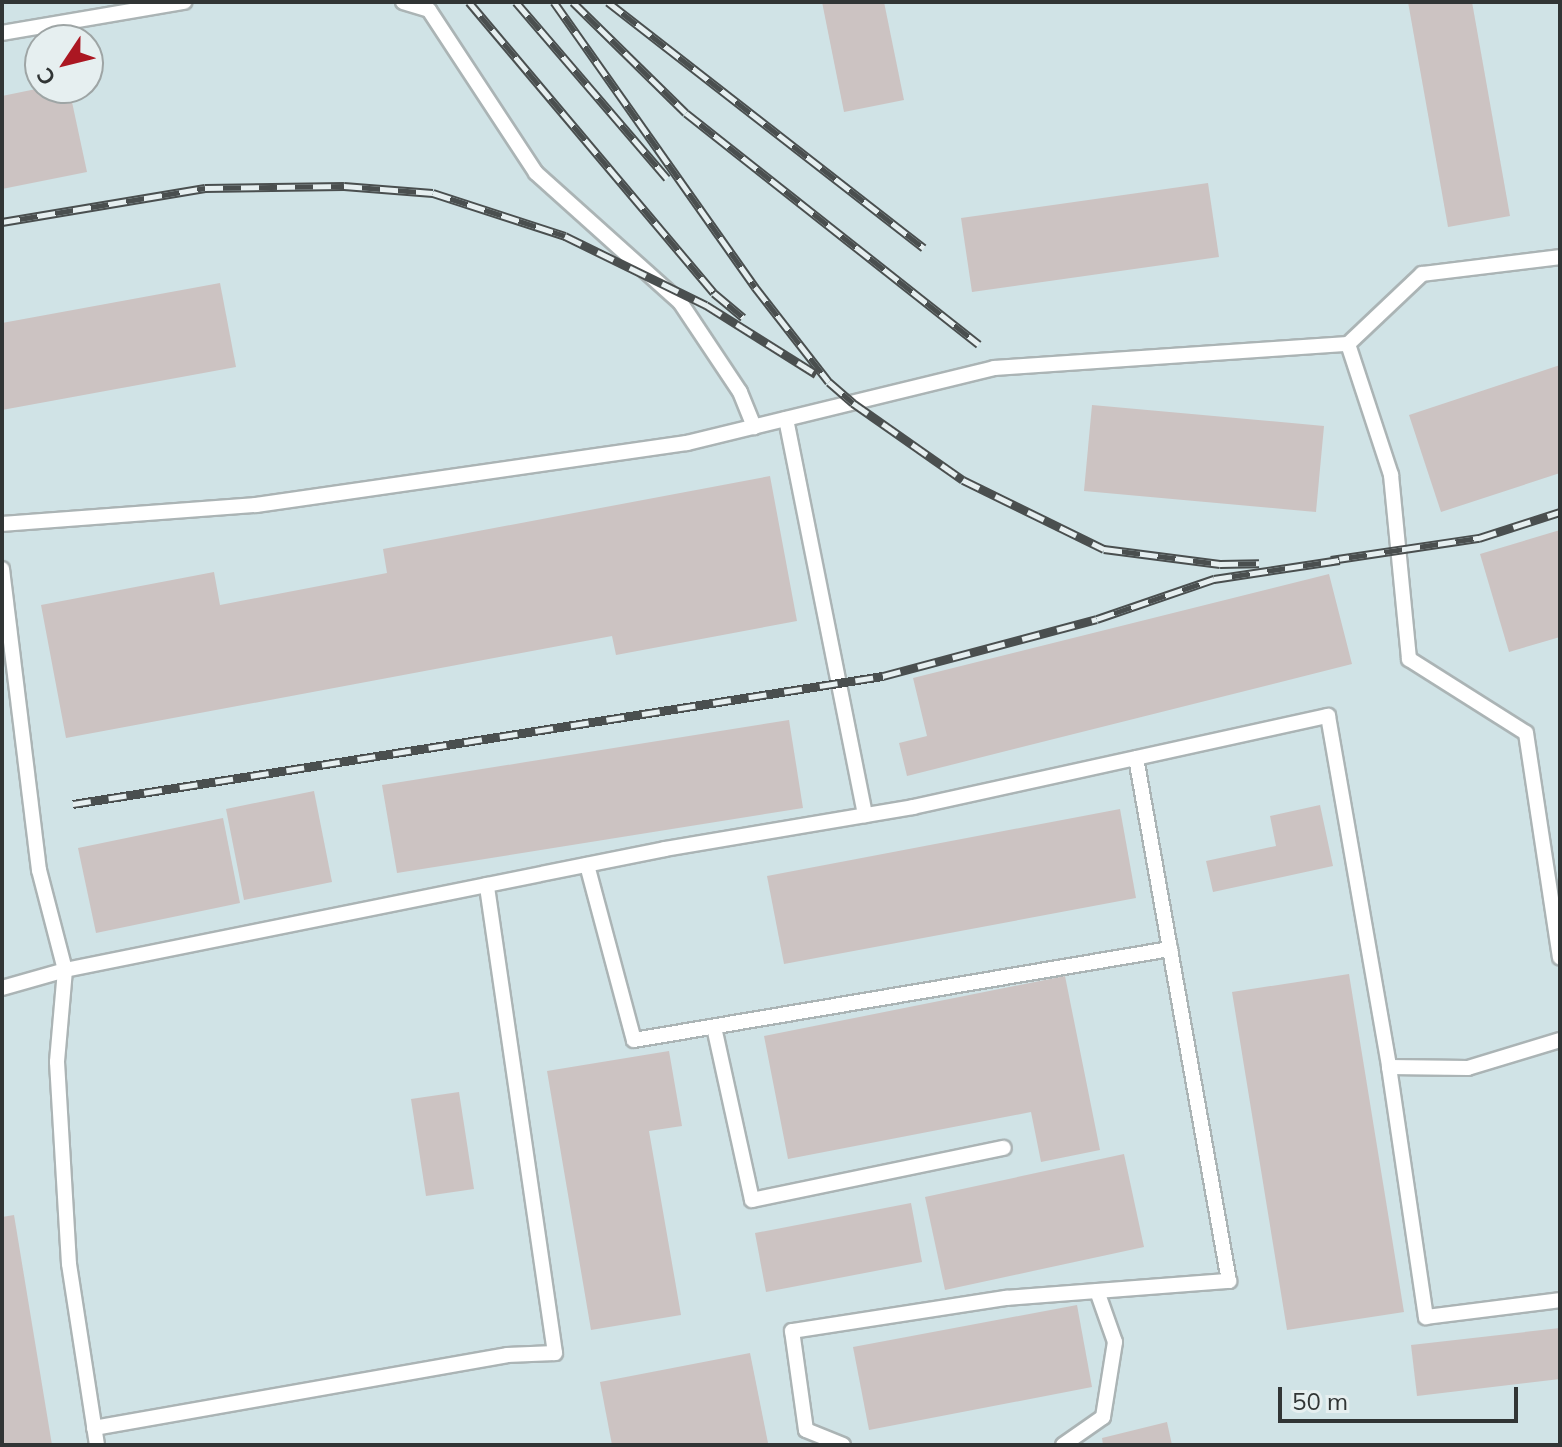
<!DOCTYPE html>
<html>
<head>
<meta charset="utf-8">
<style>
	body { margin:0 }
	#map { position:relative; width:1562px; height:1447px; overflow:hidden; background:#e6eff0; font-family:Mulish,sans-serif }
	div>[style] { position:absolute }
	.built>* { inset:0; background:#d0e3e6 }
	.building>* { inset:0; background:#ccc3c2 }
	.roads { filter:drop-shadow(2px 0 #abb4b5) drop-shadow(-2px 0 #abb4b5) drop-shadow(0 2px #abb4b5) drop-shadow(0 -2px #abb4b5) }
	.lane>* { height:14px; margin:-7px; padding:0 7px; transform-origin:7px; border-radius:7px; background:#fff }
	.rail>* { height:9px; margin-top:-4.5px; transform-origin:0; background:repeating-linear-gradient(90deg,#e6eff0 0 18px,#4a4f4f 0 36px); box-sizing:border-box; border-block:2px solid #4a4f4f }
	span { translate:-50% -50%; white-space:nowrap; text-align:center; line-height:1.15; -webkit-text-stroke:7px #e6eff0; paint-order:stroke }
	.frame { position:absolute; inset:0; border:4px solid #313535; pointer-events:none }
	.north { position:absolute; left:24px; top:24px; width:80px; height:80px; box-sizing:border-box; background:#e6eff0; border:2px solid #9ea5a5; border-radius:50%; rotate:235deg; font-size:22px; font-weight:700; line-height:32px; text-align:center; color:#313535 }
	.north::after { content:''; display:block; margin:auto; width:28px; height:36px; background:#ab1722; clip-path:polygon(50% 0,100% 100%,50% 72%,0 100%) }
	.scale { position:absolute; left:1278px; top:1387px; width:240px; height:36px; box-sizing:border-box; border:4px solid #313535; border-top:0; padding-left:10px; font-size:24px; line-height:28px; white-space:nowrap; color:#313535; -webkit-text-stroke:6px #e6eff0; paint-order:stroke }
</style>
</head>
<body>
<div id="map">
	<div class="built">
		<div style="clip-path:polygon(evenodd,2px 2px,1560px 2px,1560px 1445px,2px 1445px,2px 2px,40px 40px,88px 40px,88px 88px,40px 88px,40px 40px)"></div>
	</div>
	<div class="building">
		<div style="clip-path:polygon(822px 2px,884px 2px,904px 100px,844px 112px)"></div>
		<div style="clip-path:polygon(1408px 2px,1472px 2px,1510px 216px,1448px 227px)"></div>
		<div style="clip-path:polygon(41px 88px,69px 88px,87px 172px,2px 189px,2px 96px)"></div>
		<div style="clip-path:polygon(1208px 183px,1219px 257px,972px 292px,961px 218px)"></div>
		<div style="clip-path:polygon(220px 283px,236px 367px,2px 410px,2px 323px)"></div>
		<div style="clip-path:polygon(1560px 365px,1560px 473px,1441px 512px,1409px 415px)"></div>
		<div style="clip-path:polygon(1092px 405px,1324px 426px,1316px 512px,1084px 491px)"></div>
		<div style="clip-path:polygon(770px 476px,797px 621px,616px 655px,612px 636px,66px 738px,41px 605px,214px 572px,220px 605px,387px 573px,383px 549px)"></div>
		<div style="clip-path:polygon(1560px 530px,1560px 637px,1509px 652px,1480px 554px)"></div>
		<div style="clip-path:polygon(1329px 574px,1352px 664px,907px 776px,899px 743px,927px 736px,913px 678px)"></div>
		<div style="clip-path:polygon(789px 720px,803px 808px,397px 873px,382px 785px)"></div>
		<div style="clip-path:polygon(314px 791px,332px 882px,244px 900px,226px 809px)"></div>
		<div style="clip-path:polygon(1320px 805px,1333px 866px,1213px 892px,1206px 861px,1276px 846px,1270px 816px)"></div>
		<div style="clip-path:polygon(1120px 809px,1136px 898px,784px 964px,767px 876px)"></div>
		<div style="clip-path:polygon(223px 818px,240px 903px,96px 933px,78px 848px)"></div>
		<div style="clip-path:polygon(1349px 974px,1404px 1312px,1287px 1330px,1232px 992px)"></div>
		<div style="clip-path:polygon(1065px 976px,1100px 1150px,1041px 1162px,1031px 1112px,788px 1159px,764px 1036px)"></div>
		<div style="clip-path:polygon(669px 1051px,682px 1126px,649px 1131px,681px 1315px,591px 1330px,547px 1071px)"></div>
		<div style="clip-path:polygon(459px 1092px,474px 1189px,426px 1196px,411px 1099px)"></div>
		<div style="clip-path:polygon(1124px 1154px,1144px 1247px,945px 1290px,925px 1197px)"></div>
		<div style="clip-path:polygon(911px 1203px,922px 1262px,766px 1292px,755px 1233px)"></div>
		<div style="clip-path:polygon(14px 1215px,52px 1445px,2px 1445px,2px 1217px)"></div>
		<div style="clip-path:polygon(1077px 1305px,1092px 1387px,869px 1430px,853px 1347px)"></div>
		<div style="clip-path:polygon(1560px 1328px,1560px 1379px,1417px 1396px,1411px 1345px)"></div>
		<div style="clip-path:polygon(750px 1353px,768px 1443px,612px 1445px,600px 1382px)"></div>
		<div style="clip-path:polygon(1167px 1422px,1172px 1445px,1103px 1445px,1102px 1438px)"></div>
	</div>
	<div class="roads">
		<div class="lane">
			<div style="left:403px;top:2px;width:27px;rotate:17deg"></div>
			<div style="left:429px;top:10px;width:195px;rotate:56.7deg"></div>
			<div style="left:536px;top:173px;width:193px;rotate:41.9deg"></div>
			<div style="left:680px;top:302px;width:108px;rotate:56.3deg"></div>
			<div style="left:740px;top:392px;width:38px;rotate:68deg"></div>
			<div style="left:2px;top:33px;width:185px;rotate:-9.7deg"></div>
			<div style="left:1348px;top:344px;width:138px;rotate:71.8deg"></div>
			<div style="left:1391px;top:475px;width:185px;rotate:84.4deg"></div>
			<div style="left:1409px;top:659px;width:138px;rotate:32.3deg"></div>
			<div style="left:1526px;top:733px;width:227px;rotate:81.4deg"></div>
			<div style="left:786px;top:419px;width:404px;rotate:78.7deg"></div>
			<div style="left:2px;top:524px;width:255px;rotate:-4.3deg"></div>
			<div style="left:256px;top:505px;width:435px;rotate:-8.2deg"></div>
			<div style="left:687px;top:443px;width:316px;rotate:-13.7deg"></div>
			<div style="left:994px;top:368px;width:355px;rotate:-3.9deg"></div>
			<div style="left:1348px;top:344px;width:102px;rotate:-43.4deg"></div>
			<div style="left:1422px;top:274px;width:139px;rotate:-7deg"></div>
			<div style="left:2px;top:569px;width:303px;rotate:83deg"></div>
			<div style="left:39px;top:870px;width:103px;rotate:75.4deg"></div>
			<div style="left:65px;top:970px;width:612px;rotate:-11.4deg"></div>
			<div style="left:665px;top:849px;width:252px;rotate:-9.6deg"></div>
			<div style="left:913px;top:807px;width:425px;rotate:-12.4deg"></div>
			<div style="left:1328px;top:716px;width:356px;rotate:80.1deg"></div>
			<div style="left:587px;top:865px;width:181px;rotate:75deg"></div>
			<div style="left:634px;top:1040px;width:544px;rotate:-9.64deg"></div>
			<div style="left:2px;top:988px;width:66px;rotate:-15.9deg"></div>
			<div style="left:65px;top:970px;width:92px;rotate:95deg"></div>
			<div style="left:57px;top:1062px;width:202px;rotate:86.6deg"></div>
			<div style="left:69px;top:1264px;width:183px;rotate:81.2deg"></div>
			<div style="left:714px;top:1027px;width:177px;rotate:77.6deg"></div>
			<div style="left:752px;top:1200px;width:257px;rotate:-11.7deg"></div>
			<div style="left:1560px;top:1040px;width:96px;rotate:163.1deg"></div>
			<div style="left:1468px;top:1068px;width:79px;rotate:-179.3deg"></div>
			<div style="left:1389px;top:1067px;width:253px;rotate:81.6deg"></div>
			<div style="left:1426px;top:1317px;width:135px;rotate:-7.2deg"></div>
			<div style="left:94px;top:1428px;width:419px;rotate:-10deg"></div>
			<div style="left:507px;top:1355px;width:48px;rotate:-2.4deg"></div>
			<div style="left:555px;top:1353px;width:473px;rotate:-98.3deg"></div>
			<div style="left:843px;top:1445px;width:40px;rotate:-158deg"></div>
			<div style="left:806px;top:1430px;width:100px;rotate:-98deg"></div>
			<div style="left:792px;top:1331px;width:217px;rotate:-8.8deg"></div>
			<div style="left:1006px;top:1298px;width:224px;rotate:-4.4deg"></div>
			<div style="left:1229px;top:1281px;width:531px;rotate:-100.08deg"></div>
			<div style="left:1063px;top:1445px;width:49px;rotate:-35deg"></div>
			<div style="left:1103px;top:1417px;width:76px;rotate:-80.9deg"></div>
			<div style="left:1115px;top:1342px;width:54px;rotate:-109.4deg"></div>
		</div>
	</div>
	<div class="rail">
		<div style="left:469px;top:2px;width:380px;rotate:49.9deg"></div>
		<div style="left:714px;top:293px;width:38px;rotate:40deg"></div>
		<div style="left:516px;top:2px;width:232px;rotate:49.4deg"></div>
		<div style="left:554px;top:2px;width:349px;rotate:54.8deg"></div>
		<div style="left:755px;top:287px;width:120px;rotate:52.1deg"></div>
		<div style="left:829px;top:382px;width:32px;rotate:41deg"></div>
		<div style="left:853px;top:403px;width:134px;rotate:35deg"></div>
		<div style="left:963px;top:480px;width:157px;rotate:26.1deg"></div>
		<div style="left:1104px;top:549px;width:117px;rotate:7.4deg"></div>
		<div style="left:1220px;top:564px;width:39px;rotate:-1deg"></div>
		<div style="left:573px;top:2px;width:158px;rotate:44.5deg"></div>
		<div style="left:686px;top:113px;width:373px;rotate:38.3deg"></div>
		<div style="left:608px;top:2px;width:400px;rotate:37.9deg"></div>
		<div style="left:2px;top:222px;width:206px;rotate:-9.5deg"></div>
		<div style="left:205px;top:188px;width:139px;rotate:-0.8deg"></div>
		<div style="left:344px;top:186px;width:89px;rotate:4.5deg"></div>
		<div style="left:433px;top:193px;width:139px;rotate:18deg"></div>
		<div style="left:565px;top:236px;width:157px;rotate:26.1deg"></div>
		<div style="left:706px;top:305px;width:130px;rotate:32.1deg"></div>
		<div style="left:1331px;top:560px;width:150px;rotate:-8.5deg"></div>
		<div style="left:1479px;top:538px;width:85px;rotate:-17.8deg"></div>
		<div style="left:73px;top:804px;width:820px;rotate:-8.98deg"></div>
		<div style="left:883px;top:676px;width:221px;rotate:-14.9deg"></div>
		<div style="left:1097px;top:619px;width:124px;rotate:-18.9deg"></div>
		<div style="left:1214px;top:579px;width:127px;rotate:-8.6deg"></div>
	</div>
	<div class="frame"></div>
	<div class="north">С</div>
	<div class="scale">50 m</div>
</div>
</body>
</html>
